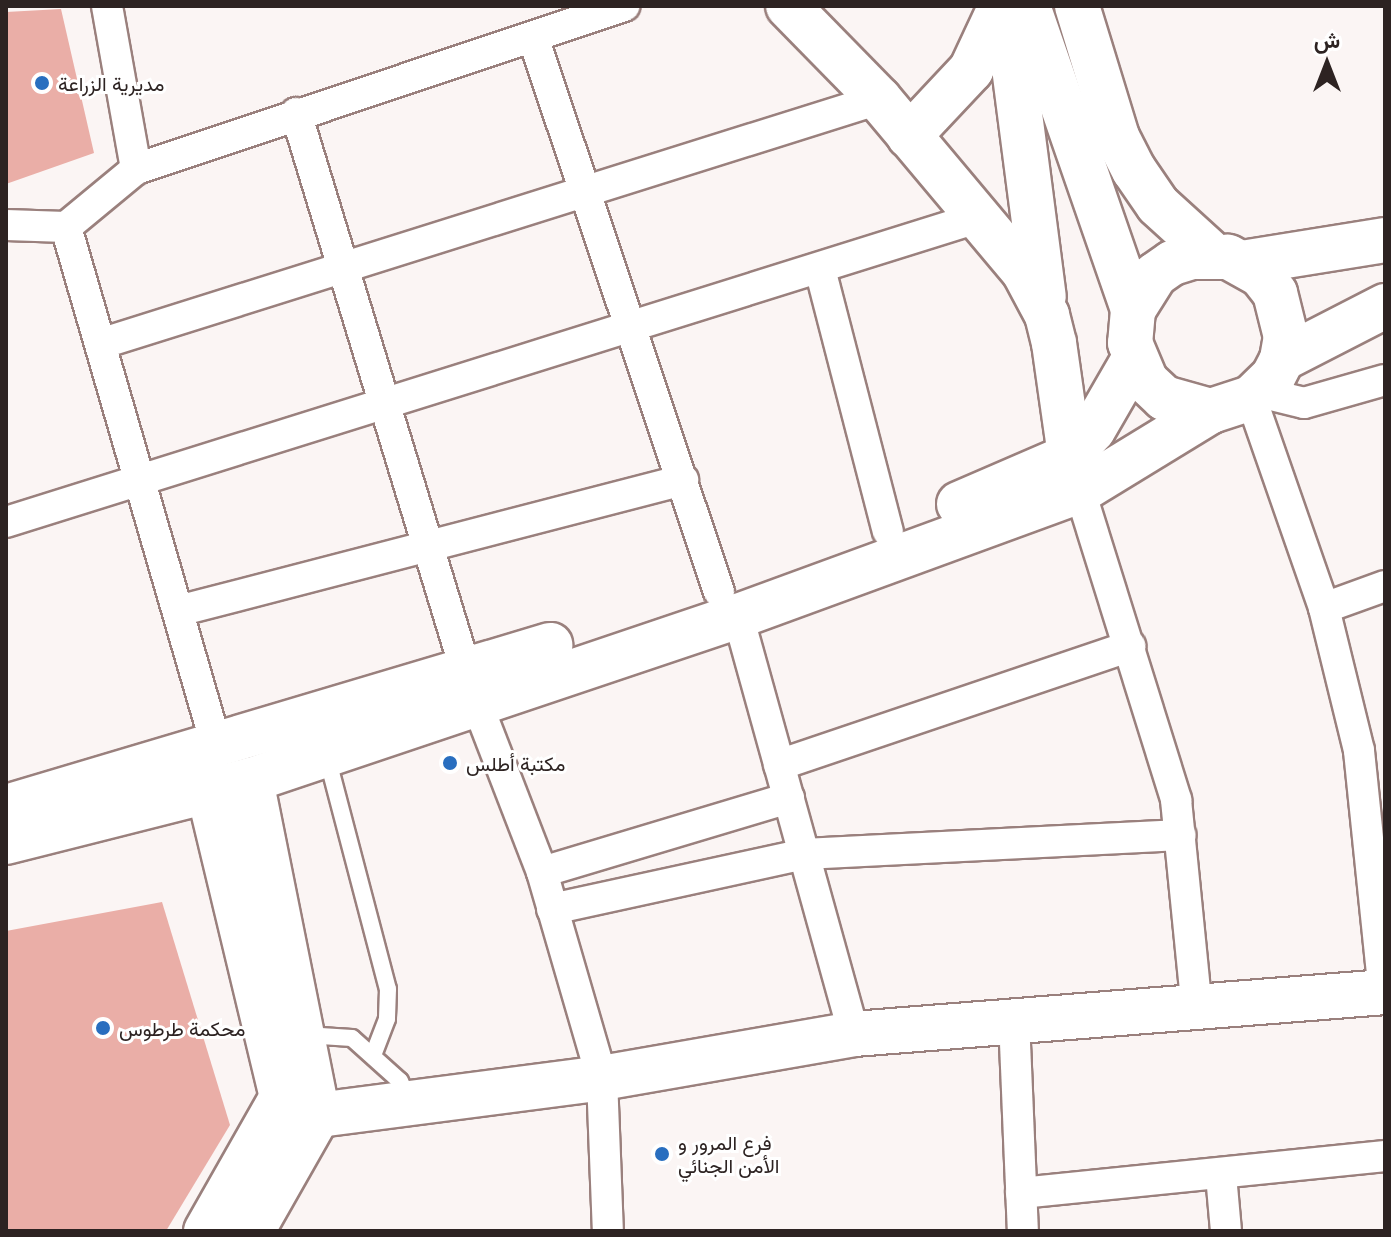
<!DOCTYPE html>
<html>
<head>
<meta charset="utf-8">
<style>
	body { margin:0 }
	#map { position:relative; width:1391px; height:1237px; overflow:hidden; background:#fbf5f4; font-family:Mulish,Vazirmatn,sans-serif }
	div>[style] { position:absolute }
	.building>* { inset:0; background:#eaaea7 }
	.roads { filter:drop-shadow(2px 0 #9a807d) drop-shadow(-2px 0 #9a807d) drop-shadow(0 2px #9a807d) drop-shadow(0 -2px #9a807d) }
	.lane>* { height:16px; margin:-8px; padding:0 8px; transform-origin:8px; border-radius:8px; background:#fff }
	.street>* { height:30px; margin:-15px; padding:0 15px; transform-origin:15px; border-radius:15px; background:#fff }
	.secondary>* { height:44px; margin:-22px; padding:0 22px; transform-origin:22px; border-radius:22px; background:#fff }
	.dots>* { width:22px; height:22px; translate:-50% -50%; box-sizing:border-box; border:4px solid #fff; border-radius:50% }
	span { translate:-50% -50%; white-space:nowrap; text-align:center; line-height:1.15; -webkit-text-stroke:6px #fff; paint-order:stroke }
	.poi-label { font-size:20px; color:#2d2322 }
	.left { translate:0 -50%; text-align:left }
	.frame { position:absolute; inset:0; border:8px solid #2d2322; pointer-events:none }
	.north { position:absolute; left:1287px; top:24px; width:80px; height:80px; -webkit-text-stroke:6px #fff; paint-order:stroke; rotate:0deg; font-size:22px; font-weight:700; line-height:32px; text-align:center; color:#2d2322 }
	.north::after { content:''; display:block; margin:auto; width:28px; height:36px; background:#2d2322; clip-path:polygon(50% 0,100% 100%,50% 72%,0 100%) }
</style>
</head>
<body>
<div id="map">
	<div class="building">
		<div style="clip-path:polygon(61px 9px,94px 153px,6px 184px,6px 12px)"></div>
		<div style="clip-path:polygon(162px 902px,230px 1125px,166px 1231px,6px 1231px,6px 931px)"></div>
	</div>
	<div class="roads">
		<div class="lane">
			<div style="left:327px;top:757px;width:240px;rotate:75.3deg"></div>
			<div style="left:388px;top:989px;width:30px;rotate:92deg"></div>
			<div style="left:387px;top:1019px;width:39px;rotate:111deg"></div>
			<div style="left:305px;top:1035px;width:47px;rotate:3.7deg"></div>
			<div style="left:352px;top:1038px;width:64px;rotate:41.9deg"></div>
			<div style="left:400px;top:1081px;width:21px;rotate:67deg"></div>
		</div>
		<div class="street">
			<div style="left:107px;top:6px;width:166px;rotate:79.9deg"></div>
			<div style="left:533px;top:37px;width:585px;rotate:71.47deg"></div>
			<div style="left:296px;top:113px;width:583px;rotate:73.06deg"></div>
			<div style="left:6px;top:225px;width:60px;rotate:1.9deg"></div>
			<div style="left:66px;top:227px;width:91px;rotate:-39.6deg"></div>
			<div style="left:136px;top:169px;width:515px;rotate:-18.47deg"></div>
			<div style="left:66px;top:227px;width:538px;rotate:73.82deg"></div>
			<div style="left:820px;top:269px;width:271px;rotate:75.5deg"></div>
			<div style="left:103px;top:343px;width:813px;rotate:-17.45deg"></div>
			<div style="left:1259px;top:392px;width:46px;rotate:13.7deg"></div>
			<div style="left:1304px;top:403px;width:84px;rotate:-15.9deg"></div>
			<div style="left:1251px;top:398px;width:222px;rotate:70.8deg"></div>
			<div style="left:1324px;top:608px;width:147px;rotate:76.2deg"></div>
			<div style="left:1359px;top:751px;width:242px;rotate:84.1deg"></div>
			<div style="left:1080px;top:491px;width:324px;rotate:72.7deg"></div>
			<div style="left:1176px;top:800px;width:211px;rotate:84.3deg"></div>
			<div style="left:6px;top:522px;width:1021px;rotate:-17.39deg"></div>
			<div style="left:1324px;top:608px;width:65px;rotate:-19.8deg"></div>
			<div style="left:178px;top:611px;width:522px;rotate:-14.54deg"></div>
			<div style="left:738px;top:616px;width:434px;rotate:74.5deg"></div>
			<div style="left:476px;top:701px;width:183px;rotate:68.9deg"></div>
			<div style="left:542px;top:872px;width:215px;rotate:73.8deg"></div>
			<div style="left:602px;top:1078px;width:153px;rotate:87.8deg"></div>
			<div style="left:779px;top:765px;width:371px;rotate:-18.7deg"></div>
			<div style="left:542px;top:872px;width:258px;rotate:-16.7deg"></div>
			<div style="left:552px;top:909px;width:258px;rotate:-12.3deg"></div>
			<div style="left:804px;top:854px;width:377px;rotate:-2.9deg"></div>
			<div style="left:1014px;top:1019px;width:212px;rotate:87.6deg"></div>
			<div style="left:1221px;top:1175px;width:56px;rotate:84.9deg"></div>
			<div style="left:1021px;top:1193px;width:366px;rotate:-5.8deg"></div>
		</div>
		<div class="secondary">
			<div style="left:788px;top:6px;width:130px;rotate:45.6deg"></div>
			<div style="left:879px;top:99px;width:226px;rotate:50deg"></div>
			<div style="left:1024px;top:272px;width:49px;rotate:61.9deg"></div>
			<div style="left:1047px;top:315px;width:29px;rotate:76deg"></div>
			<div style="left:1054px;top:343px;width:114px;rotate:81.9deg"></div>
			<div style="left:1006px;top:6px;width:293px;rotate:82.6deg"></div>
			<div style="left:1028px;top:6px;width:322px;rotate:70.9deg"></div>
			<div style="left:1133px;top:310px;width:33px;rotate:95deg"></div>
			<div style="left:1130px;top:343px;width:41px;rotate:67.2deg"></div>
			<div style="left:1146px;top:381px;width:25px;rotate:43deg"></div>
			<div style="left:1164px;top:398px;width:49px;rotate:15.5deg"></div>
			<div style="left:1211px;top:411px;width:42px;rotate:-18deg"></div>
			<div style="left:1251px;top:398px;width:30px;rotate:-44deg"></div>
			<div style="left:1273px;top:377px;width:20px;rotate:-63deg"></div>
			<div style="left:1282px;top:359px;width:22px;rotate:-80deg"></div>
			<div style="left:1286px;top:337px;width:45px;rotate:-104deg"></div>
			<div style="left:1275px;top:293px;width:23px;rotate:-128deg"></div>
			<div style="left:1261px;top:275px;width:38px;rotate:-151deg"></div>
			<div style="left:1228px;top:257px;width:36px;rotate:180deg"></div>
			<div style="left:1192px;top:257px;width:21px;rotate:163deg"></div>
			<div style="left:1172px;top:263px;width:21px;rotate:145deg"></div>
			<div style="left:1155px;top:275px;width:41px;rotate:122.2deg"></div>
			<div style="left:1077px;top:6px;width:137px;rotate:73deg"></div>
			<div style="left:1117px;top:137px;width:37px;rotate:63deg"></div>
			<div style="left:1134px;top:170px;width:42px;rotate:55.6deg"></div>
			<div style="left:1158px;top:205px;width:74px;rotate:42.3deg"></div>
			<div style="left:909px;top:136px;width:91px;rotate:-46.8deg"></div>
			<div style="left:971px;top:70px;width:71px;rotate:-64.9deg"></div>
			<div style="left:1242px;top:263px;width:145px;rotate:-9.1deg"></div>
			<div style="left:1282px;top:359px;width:116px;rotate:-27.2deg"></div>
			<div style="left:959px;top:504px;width:121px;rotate:-23.4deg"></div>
			<div style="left:1070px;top:456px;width:35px;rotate:-49deg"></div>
			<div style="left:1093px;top:430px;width:82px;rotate:-60deg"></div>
			<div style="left:251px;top:780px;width:342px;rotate:78.7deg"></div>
			<div style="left:318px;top:1115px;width:133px;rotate:119.6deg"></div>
			<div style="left:6px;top:807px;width:568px;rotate:-16.58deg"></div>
			<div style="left:6px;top:842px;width:253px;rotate:-14.2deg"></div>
			<div style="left:251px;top:780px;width:514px;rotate:-18.61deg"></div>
			<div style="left:738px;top:616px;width:364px;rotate:-20.1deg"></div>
			<div style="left:1080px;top:491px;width:153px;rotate:-31.4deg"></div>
			<div style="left:282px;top:1097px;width:40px;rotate:26.6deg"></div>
			<div style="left:318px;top:1115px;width:286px;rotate:-7.4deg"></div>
			<div style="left:602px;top:1078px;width:256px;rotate:-9.9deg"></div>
			<div style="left:854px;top:1034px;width:533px;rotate:-4.52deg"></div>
			<div style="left:206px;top:1231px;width:154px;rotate:-60.4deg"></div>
			<div style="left:282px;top:1097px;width:317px;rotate:-103.5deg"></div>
		</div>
	</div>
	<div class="dots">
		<div style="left:42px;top:83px;background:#296ebf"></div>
		<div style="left:450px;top:763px;background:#296ebf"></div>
		<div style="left:103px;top:1028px;background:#296ebf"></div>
		<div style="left:662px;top:1154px;background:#296ebf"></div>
	</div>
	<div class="poi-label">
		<span class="left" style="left:58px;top:83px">مديرية الزراعة</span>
		<span class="left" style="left:466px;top:763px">مكتبة أطلس</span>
		<span class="left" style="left:119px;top:1028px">محكمة طرطوس</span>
		<span class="left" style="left:678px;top:1154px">فرع المرور و<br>الأمن الجنائي</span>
	</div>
	<div class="frame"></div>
	<div class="north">ش</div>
</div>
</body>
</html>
